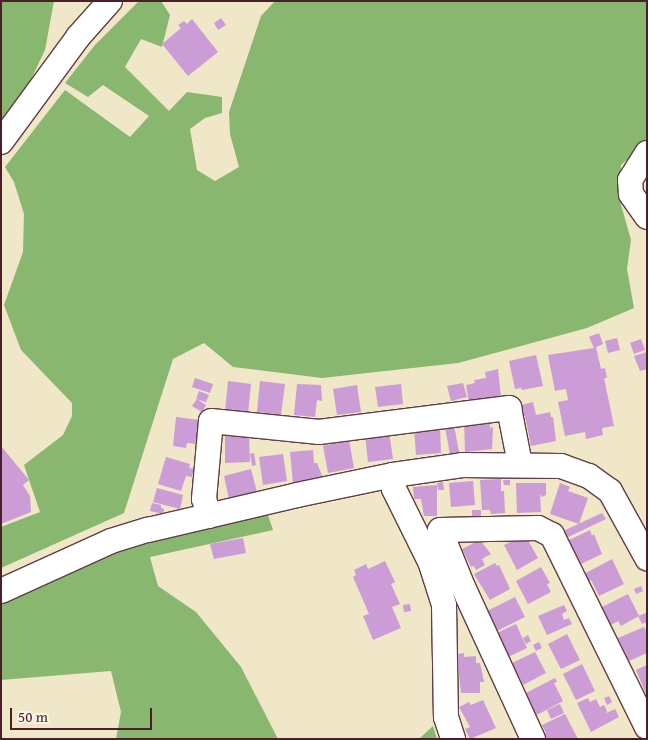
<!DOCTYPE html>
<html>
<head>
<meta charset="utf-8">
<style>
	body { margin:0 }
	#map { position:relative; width:648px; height:740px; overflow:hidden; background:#f0e6c8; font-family:"Gentium Book Plus",serif }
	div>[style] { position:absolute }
	.forest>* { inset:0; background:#89b770 }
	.building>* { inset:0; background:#cb9cd5 }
	.roads { filter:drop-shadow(1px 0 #633d43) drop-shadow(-1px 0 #633d43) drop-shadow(0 1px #633d43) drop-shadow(0 -1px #633d43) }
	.minor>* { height:24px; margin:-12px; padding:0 12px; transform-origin:12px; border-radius:12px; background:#fff }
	span { translate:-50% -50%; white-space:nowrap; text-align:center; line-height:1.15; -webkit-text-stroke:5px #fcf5e5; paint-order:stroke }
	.frame { position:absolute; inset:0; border:2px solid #4a1f2b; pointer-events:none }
	.scale { position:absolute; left:10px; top:708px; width:142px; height:22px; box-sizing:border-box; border:2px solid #4a1f2b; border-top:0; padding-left:6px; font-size:15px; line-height:18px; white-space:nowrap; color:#4a1f2b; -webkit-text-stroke:4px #fcf5e5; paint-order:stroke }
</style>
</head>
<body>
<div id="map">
	<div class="forest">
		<div style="clip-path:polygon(1px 1px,54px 1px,45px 50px,16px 111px,1px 127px)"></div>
		<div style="clip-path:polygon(139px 1px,161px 1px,170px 15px,162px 47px,141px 39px,125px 67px,169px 111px,187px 92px,222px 97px,222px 113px,205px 118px,190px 129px,197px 170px,215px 181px,239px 167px,230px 134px,229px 112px,261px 16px,275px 1px,647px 1px,647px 142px,621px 165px,620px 201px,631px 240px,627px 269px,634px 308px,587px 328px,458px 363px,322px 378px,233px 367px,204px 343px,173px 359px,124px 513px,1px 568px,1px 527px,40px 512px,24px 465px,63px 435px,72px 416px,72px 403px,21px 350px,4px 305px,23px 252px,24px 214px,14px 182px,5px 167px,65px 90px,130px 137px,149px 116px,103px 85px,88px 97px,65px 83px,95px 45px)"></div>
		<div style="clip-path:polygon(267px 512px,273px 530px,150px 557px,158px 586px,196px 612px,241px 667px,278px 739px,116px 739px,121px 712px,111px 671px,1px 680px,1px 598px,113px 551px)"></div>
		<div style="clip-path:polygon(433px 726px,437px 739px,419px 739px)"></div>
	</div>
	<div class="building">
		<div style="clip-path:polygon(221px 18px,226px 25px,218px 30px,214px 23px)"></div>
		<div style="clip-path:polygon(192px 19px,218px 52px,188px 76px,162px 44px,181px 28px,178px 25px,184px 21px,187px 24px)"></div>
		<div style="clip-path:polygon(599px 333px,603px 344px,596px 347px,601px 369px,605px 368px,607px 378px,604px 378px,614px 426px,602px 428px,603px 435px,586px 439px,585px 432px,565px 436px,558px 402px,568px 400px,566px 389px,555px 391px,548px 355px,594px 348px,589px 337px)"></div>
		<div style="clip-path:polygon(617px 338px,620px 350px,608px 353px,605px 341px)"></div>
		<div style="clip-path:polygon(641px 339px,645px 350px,634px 354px,630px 343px)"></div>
		<div style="clip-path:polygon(647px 352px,647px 369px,640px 371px,634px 356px)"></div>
		<div style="clip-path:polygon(536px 355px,543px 386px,522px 390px,521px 388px,515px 389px,509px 361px)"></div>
		<div style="clip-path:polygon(498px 369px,501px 397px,469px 403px,466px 385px,475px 383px,474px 380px,486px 378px,485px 372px)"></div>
		<div style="clip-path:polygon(195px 378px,213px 384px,210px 393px,192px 387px)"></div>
		<div style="clip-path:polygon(228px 381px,251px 384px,248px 414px,225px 411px)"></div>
		<div style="clip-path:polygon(260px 381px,285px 384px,281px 415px,257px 412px)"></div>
		<div style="clip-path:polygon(463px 383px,467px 397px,451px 401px,447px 386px)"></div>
		<div style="clip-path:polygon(297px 384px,321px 385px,322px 401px,317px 400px,315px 417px,294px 415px)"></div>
		<div style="clip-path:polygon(401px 384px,403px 404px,378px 407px,375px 387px)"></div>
		<div style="clip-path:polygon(357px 385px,361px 412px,337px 415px,333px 389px)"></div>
		<div style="clip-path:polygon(199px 391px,209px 395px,206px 402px,196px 399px)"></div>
		<div style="clip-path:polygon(197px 399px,206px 405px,202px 412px,192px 406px)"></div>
		<div style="clip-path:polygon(533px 402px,536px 415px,550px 412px,551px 417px,553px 417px,556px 441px,531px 446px,525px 416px,521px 417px,518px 406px)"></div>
		<div style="clip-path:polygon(176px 417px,200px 420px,197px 444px,187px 443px,186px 448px,173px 446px)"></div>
		<div style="clip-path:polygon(489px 417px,490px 428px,493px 427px,492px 449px,465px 452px,464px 420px)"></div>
		<div style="clip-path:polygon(453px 420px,459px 452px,450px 454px,444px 422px)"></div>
		<div style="clip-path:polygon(440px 426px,441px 453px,416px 455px,414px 427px)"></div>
		<div style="clip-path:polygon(389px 432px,393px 459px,368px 462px,365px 435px)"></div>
		<div style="clip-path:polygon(225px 435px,249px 435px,250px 462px,225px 463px)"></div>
		<div style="clip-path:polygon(349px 440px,354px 468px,328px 473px,323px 446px)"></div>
		<div style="clip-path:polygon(1px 446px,29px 480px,23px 485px,30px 496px,31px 512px,1px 524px)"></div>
		<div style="clip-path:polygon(313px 450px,314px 463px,317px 463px,323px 478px,317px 479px,315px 469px,317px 479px,293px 483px,290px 452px)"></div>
		<div style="clip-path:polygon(254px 453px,256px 465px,252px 466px,250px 454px)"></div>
		<div style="clip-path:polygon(283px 454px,287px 481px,263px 485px,259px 457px)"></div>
		<div style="clip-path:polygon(166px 457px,190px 464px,189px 468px,194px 469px,192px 477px,186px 476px,181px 491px,158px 484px)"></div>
		<div style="clip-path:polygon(251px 469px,257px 492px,229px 499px,224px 476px)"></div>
		<div style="clip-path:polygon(501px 479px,501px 491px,504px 491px,505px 513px,491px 514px,490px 510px,482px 510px,480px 480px)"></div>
		<div style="clip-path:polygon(503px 480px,510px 480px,510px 485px,504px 485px)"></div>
		<div style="clip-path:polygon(473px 481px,475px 505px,451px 507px,449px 483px)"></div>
		<div style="clip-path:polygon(443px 482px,444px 490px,438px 490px,437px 483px)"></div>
		<div style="clip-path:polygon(516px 483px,546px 483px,546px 495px,542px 497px,540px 494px,541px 512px,517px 513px)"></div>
		<div style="clip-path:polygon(560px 483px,570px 487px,568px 491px,588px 498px,579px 524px,550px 514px)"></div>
		<div style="clip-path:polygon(437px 485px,437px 516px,424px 516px,421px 499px,414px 499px,413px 487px)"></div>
		<div style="clip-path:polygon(157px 488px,183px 495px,180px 509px,153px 502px)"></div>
		<div style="clip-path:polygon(152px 503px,161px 505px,161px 508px,164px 509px,163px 514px,150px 511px)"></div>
		<div style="clip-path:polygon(472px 510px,481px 510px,481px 519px,472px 519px)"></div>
		<div style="clip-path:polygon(602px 513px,606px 519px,564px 539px,561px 532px)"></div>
		<div style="clip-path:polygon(590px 530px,592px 536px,594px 534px,602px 554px,581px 564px,573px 548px,569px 549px,565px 542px)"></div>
		<div style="clip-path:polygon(525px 535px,538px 558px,517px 570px,504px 545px)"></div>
		<div style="clip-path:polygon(243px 538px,246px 553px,214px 559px,210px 544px)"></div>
		<div style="clip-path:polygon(480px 540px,491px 554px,482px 559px,485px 565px,476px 570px,474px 566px,471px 567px,462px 549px)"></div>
		<div style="clip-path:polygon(612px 559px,624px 584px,599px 596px,591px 580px,586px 583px,582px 575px)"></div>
		<div style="clip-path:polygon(385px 561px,395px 582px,391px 584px,400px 604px,392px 607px,401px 628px,373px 640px,363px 616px,369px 614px,353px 577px,356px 575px,354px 570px,366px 564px,368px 569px)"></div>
		<div style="clip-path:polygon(495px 563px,497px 566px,499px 565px,510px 589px,490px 600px,474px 574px)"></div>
		<div style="clip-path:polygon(541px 567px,550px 583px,547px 584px,551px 592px,528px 604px,516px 581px)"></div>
		<div style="clip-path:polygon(641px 586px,643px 591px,636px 594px,634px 589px)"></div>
		<div style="clip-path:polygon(628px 594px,639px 616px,621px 626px,618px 621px,609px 626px,600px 608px)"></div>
		<div style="clip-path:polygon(515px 597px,525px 617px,495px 632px,485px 612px)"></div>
		<div style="clip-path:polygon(410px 604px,411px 611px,404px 612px,403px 605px)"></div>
		<div style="clip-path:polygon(564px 605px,567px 611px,562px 614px,564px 620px,569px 618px,572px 624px,547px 635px,538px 616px)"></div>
		<div style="clip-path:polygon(646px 613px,647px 622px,642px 624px,638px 616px)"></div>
		<div style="clip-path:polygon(516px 624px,527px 648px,506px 658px,495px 634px)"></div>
		<div style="clip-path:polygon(644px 627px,647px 632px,647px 653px,629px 661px,618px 638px)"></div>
		<div style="clip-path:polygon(567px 634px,580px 660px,561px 669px,548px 644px)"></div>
		<div style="clip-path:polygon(528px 635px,531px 641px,526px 644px,523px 638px)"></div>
		<div style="clip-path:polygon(539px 642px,542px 648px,536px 651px,533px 645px)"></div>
		<div style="clip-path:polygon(535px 652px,546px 673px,523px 685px,518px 675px,516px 677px,512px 663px)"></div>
		<div style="clip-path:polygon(464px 653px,464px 657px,476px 656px,476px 663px,480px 663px,484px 682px,480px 682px,480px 693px,461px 693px,457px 654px)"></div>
		<div style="clip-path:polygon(582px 664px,595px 691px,576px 700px,563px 674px)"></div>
		<div style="clip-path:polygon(647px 665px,647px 696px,636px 670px)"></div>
		<div style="clip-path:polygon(555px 678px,557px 682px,554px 683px,563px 701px,535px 716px,524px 694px)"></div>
		<div style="clip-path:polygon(609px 696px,612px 702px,607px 705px,604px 698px)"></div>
		<div style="clip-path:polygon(588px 698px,590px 702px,596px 699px,600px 707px,604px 705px,607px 711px,606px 713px,615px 709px,619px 717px,591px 732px,577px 703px)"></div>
		<div style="clip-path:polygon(483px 700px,496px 728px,470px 739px,465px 729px,470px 727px,459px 707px,469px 702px,471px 705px)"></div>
		<div style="clip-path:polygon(560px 704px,564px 713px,551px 719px,547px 710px)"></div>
		<div style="clip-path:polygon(565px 714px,578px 739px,545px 739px,542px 735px,546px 733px,542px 725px)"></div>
	</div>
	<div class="roads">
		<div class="minor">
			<div style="left:1px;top:142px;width:130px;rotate:-53.7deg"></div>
			<div style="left:78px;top:37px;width:48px;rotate:-48.4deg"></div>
			<div style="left:647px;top:153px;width:32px;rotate:122deg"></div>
			<div style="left:630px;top:180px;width:14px;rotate:86deg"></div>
			<div style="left:631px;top:194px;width:28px;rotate:55deg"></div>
			<div style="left:393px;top:475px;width:14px;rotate:86deg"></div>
			<div style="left:394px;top:489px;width:84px;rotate:63.7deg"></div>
			<div style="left:431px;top:564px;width:43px;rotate:72.4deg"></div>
			<div style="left:444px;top:605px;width:112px;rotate:89deg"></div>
			<div style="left:446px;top:717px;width:23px;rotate:72deg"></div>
			<div style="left:209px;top:516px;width:18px;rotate:-106deg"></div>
			<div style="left:204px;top:499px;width:78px;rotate:-84.9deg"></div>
			<div style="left:211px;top:421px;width:109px;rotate:5.8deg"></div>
			<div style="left:319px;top:432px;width:192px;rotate:-7.2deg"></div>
			<div style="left:509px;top:408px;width:57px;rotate:78.9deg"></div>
			<div style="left:1px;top:591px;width:121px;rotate:-24.4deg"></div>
			<div style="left:111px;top:541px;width:39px;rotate:-17deg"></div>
			<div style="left:148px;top:530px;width:153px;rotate:-13.2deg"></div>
			<div style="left:297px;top:495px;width:98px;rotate:-11.8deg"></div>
			<div style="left:393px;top:475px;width:70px;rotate:-8.2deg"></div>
			<div style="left:462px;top:465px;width:99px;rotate:0.6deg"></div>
			<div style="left:561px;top:466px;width:30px;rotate:20deg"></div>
			<div style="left:589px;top:476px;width:26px;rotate:36deg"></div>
			<div style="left:610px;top:491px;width:77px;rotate:61.1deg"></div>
			<div style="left:533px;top:739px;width:167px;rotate:-114.7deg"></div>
			<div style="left:463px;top:587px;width:61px;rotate:-112deg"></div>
			<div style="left:440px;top:530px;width:98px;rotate:-1.2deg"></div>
			<div style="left:538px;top:528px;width:16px;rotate:27deg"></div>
			<div style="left:552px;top:535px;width:214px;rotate:63.7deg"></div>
		</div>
	</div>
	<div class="frame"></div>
	<div class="scale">50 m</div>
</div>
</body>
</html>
